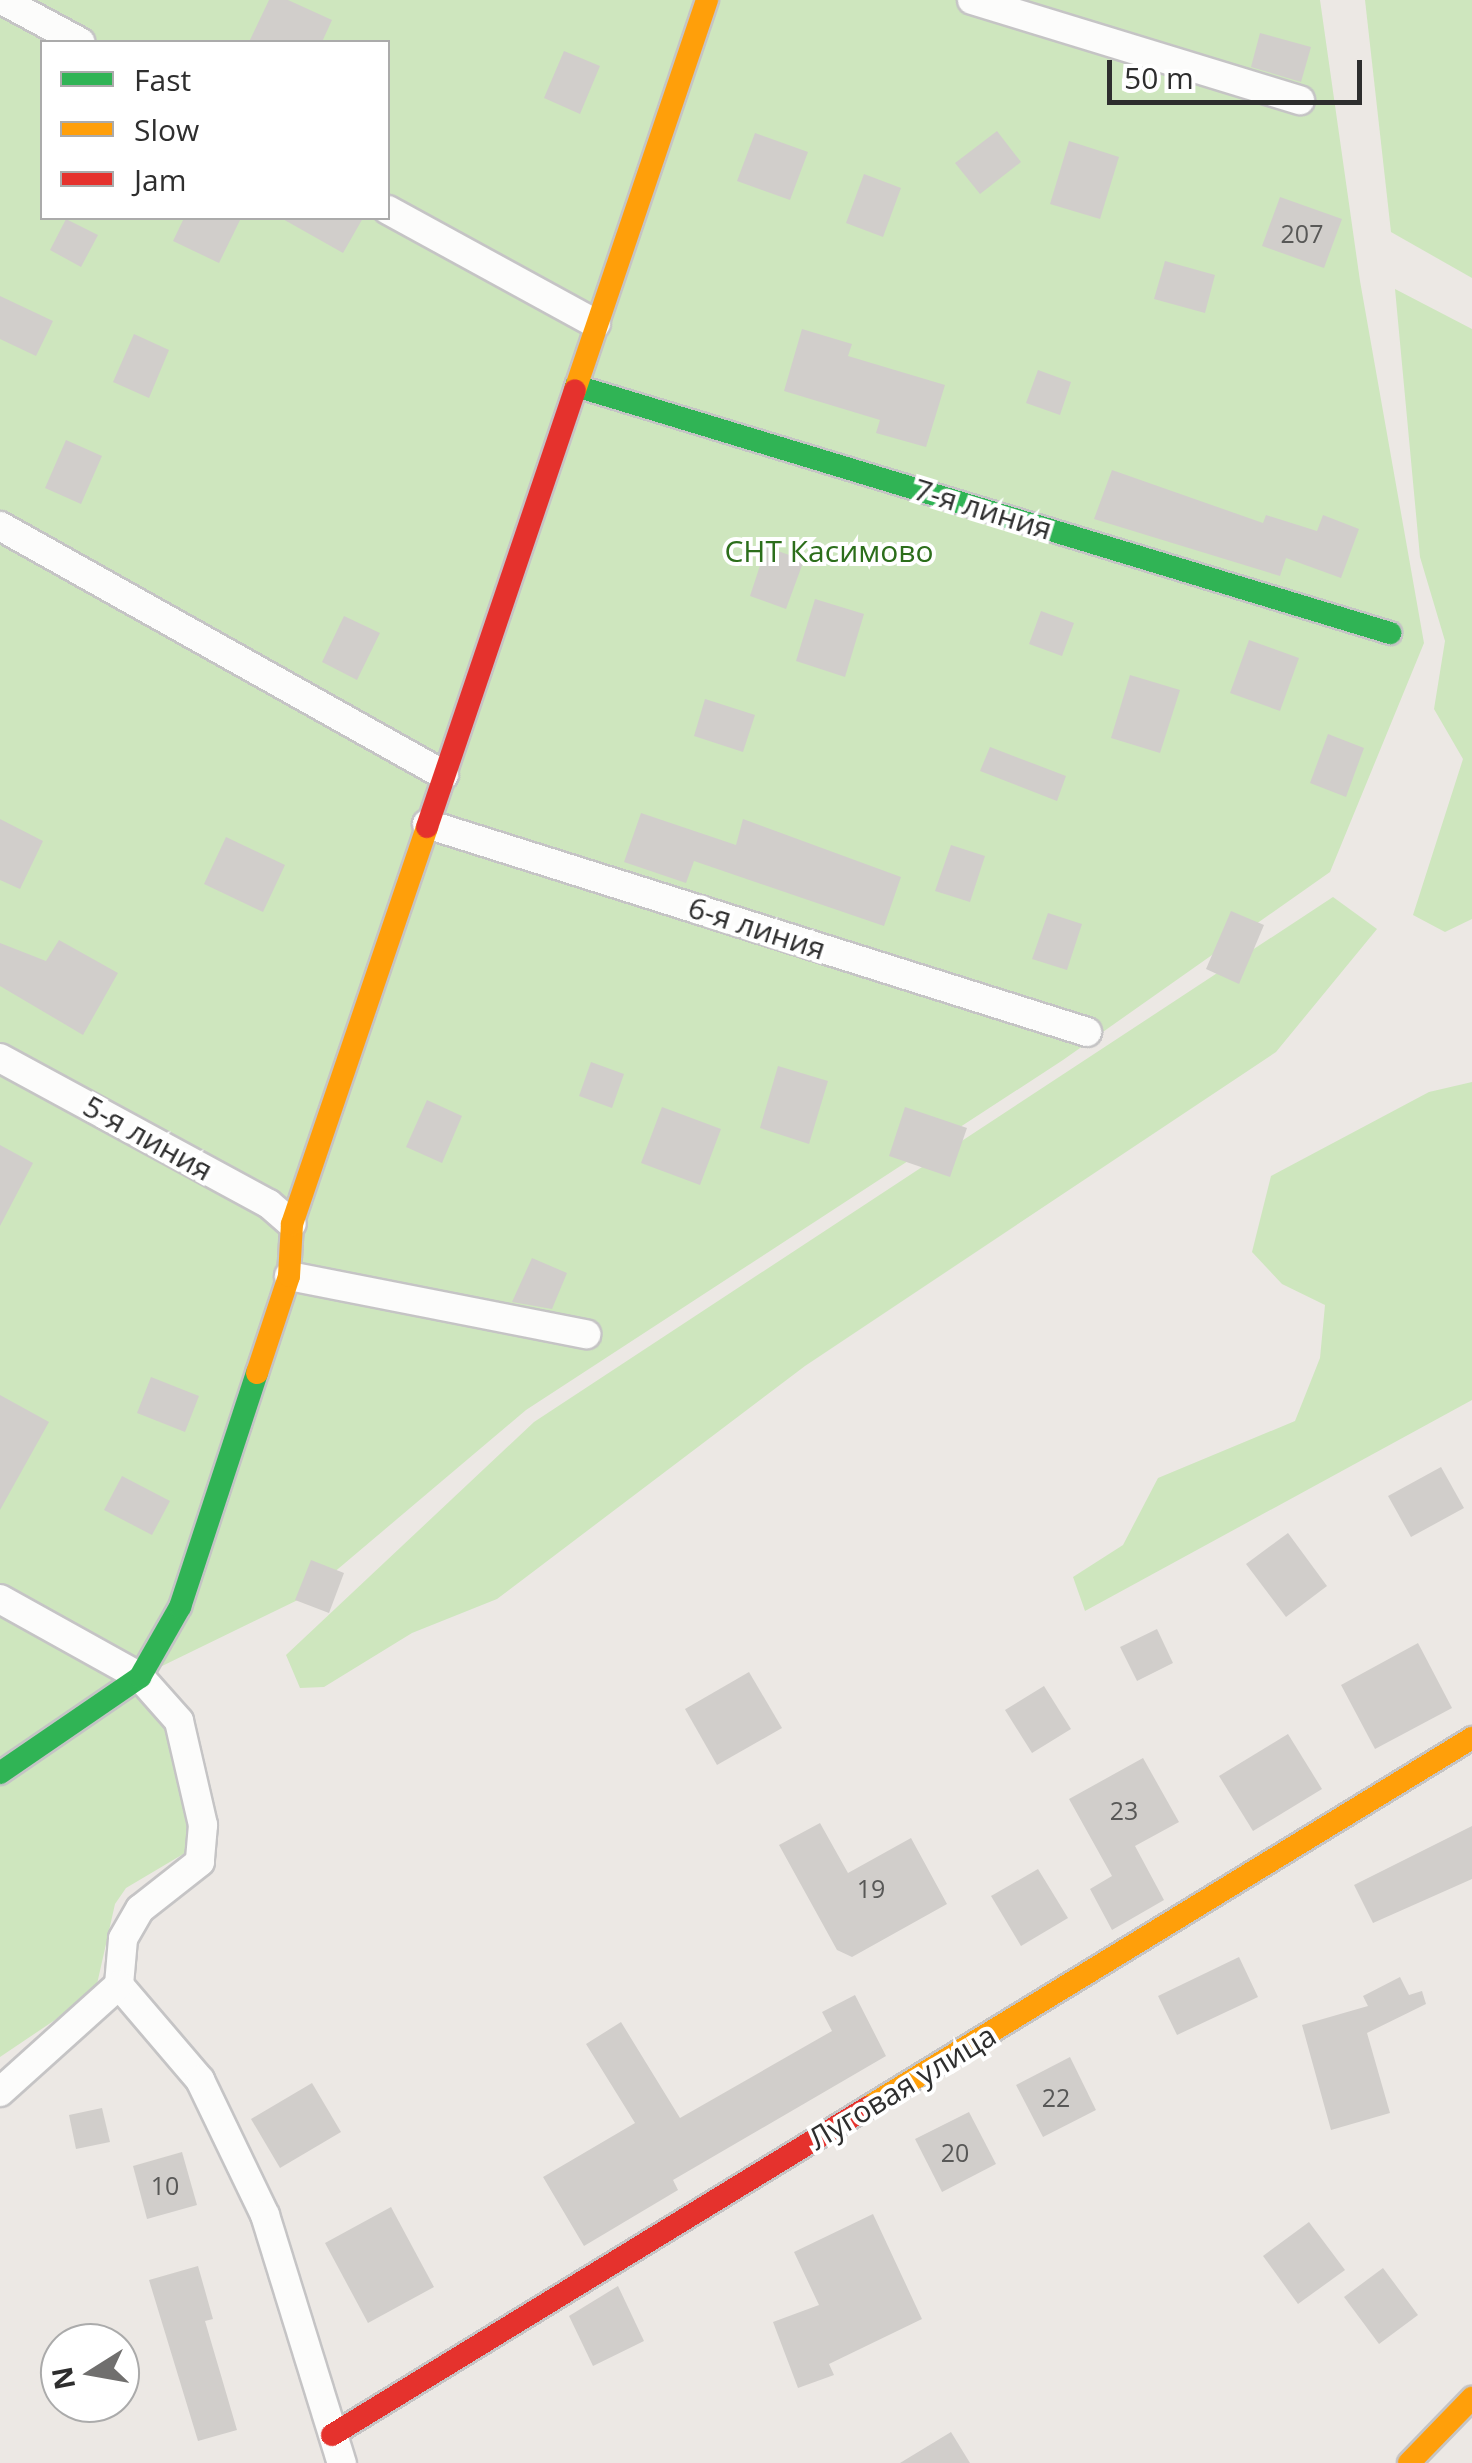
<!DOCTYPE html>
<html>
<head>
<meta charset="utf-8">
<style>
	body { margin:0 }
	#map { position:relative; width:1472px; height:2463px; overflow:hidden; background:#ece8e4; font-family:"Open Sans",sans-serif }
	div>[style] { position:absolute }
	.green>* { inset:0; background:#cee6be }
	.building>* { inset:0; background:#d1cecb }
	.roads { filter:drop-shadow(2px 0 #c5c4c5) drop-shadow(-2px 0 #c5c4c5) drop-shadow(0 2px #c5c4c5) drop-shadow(0 -2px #c5c4c5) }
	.street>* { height:28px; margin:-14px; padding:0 14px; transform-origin:14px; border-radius:14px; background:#fcfcfb }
	.fast>* { height:22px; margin:-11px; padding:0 11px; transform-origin:11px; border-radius:11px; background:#30b455 }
	.slow>* { height:22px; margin:-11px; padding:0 11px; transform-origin:11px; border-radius:11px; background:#ff9f0a }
	.jam>* { height:22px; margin:-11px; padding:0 11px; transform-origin:11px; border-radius:11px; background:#e5322d }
	span { translate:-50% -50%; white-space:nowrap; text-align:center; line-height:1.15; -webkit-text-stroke:8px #fff; paint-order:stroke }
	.number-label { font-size:25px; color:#585857 }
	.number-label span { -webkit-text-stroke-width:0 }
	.street-label { font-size:30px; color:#2e2e2e }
	.park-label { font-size:30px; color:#2c6e1b }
	.legend { position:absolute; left:40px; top:40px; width:350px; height:180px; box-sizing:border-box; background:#fff; border:2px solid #ababab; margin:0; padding:12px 18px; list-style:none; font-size:30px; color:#2e2e2e }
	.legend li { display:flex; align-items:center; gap:20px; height:50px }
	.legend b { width:50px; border:2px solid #ababab }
	.north { position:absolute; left:40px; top:2323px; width:100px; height:100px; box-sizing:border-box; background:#fff; border:2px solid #ababab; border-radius:50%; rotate:259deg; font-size:28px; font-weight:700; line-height:40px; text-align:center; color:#2e2e2e }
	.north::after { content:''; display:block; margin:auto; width:35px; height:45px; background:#706f6e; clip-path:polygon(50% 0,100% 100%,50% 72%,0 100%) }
	.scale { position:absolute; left:1107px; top:60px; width:255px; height:45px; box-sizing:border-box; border:5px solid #2e2e2e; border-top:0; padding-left:12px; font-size:30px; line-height:35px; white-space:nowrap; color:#2e2e2e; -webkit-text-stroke:8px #fff; paint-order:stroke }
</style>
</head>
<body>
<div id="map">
	<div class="green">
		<div style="clip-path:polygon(evenodd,0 0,1320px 0,1360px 281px,1424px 643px,1330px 872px,1063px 1060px,526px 1410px,306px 1596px,160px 1667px,144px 1692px,169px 1728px,193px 1823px,191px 1839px,185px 1853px,126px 1888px,115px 1904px,95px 1993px,0 2057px,0 0,42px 42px,388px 42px,388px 218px,42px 218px,42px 42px)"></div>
		<div style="clip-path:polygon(1365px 0,1472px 0,1472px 278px,1391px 232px)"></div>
		<div style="clip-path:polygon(1395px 289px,1472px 329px,1472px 919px,1445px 932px,1413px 915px,1463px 759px,1434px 709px,1445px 641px,1420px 557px)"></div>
		<div style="clip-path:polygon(1333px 897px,1377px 929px,1276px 1052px,805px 1366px,497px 1599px,412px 1633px,324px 1687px,300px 1688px,286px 1655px,534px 1422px)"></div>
		<div style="clip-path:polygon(1472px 1082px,1472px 1400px,1085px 1611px,1073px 1577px,1123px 1545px,1158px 1478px,1295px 1421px,1320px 1358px,1325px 1305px,1282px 1284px,1252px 1252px,1271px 1176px,1429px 1092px)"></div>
	</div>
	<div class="building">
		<div style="clip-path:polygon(269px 0,288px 0,332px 20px,322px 42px,249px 42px)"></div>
		<div style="clip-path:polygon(1260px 33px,1311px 47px,1301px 82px,1251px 67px)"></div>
		<div style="clip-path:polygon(564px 51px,600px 66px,580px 114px,544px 98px)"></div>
		<div style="clip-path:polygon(997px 131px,1021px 162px,980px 194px,955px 163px)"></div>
		<div style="clip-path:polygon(755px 133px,808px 152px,790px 200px,737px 181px)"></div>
		<div style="clip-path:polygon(1069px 141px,1119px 157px,1100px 219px,1050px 204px)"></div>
		<div style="clip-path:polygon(864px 174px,901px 188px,883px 237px,846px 223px)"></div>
		<div style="clip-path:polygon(1280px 197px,1342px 219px,1324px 268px,1262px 246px)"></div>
		<div style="clip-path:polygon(184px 218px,241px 218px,219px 263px,173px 241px)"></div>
		<div style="clip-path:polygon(281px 218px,363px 218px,343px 253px)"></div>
		<div style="clip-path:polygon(66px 219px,98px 235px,81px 267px,50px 250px)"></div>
		<div style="clip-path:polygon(1165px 261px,1215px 275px,1205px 313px,1154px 299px)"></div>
		<div style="clip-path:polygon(0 296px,53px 321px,36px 356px,0 339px)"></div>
		<div style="clip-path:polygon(802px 329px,852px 344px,848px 356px,945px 385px,926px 447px,876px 433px,880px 420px,784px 391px)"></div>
		<div style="clip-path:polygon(134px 334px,169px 350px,149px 398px,113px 382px)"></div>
		<div style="clip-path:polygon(1038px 370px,1071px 382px,1060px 415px,1026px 403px)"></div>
		<div style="clip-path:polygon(66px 440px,102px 456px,81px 504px,45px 488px)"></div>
		<div style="clip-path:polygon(1112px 470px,1263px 523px,1266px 515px,1317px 531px,1323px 515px,1359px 529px,1341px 578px,1286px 558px,1280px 576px,1094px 519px)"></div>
		<div style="clip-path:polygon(766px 547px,804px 560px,786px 609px,750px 596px)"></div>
		<div style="clip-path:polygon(815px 599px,864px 614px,845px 677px,796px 661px)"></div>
		<div style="clip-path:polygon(1041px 611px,1074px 623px,1062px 656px,1029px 644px)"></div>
		<div style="clip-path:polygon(344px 616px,380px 633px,357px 680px,322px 662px)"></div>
		<div style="clip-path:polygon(1249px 640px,1299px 658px,1280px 711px,1230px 693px)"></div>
		<div style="clip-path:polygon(1130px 675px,1180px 690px,1160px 753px,1111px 738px)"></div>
		<div style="clip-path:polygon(705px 699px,755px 715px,743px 752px,694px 736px)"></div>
		<div style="clip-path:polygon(1328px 734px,1364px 748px,1346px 797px,1310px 783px)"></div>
		<div style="clip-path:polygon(990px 747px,1066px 776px,1057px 801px,980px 771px)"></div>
		<div style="clip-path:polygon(641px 813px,736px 845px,743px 819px,901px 877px,884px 926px,694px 861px,686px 883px,624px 862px)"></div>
		<div style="clip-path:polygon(0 819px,43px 841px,20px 889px,0 880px)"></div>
		<div style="clip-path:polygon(226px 837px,285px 865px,263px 912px,204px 884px)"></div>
		<div style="clip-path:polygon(951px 845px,985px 856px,970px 902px,935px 891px)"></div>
		<div style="clip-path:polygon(1231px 911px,1264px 925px,1239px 984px,1206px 969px)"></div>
		<div style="clip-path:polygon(1048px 913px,1082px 924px,1067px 970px,1032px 959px)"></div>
		<div style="clip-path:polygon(59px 940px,118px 973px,83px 1035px,0 986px,0 943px,46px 961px)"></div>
		<div style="clip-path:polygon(591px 1062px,624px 1074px,612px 1108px,579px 1096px)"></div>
		<div style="clip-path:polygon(778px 1066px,828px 1081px,809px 1144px,760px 1128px)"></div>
		<div style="clip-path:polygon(427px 1100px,462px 1116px,442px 1163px,406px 1147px)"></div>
		<div style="clip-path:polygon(662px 1107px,721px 1129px,700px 1185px,641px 1163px)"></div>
		<div style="clip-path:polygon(905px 1107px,967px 1128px,950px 1177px,889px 1156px)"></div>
		<div style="clip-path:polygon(0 1145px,33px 1163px,0 1226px)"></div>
		<div style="clip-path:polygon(532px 1258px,567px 1273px,552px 1309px,512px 1302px)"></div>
		<div style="clip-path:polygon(151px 1377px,199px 1396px,185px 1432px,137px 1413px)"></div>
		<div style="clip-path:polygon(0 1395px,49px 1422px,0 1510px)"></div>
		<div style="clip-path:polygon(1441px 1467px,1464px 1508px,1411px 1537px,1388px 1496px)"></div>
		<div style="clip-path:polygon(122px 1476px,170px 1501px,152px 1535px,104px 1510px)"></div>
		<div style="clip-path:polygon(1288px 1533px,1327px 1586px,1286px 1617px,1246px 1564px)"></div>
		<div style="clip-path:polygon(311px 1560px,344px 1573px,329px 1613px,295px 1600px)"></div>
		<div style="clip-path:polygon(1157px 1629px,1173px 1663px,1137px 1681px,1120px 1647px)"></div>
		<div style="clip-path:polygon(1418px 1643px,1452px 1708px,1375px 1749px,1341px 1685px)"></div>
		<div style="clip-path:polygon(749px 1672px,782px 1728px,717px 1765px,685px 1709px)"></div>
		<div style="clip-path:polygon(1044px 1686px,1071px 1729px,1032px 1753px,1005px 1710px)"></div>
		<div style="clip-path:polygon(1288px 1734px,1322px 1789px,1253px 1831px,1219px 1776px)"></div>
		<div style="clip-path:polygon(1143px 1758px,1179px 1822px,1135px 1846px,1164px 1900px,1112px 1930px,1090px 1889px,1112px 1876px,1069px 1799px)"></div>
		<div style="clip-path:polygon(820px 1823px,848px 1873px,911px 1838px,947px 1904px,852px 1957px,837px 1950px,779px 1845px)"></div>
		<div style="clip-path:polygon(1472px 1826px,1472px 1879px,1373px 1923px,1354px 1885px)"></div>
		<div style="clip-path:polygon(1038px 1869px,1068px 1918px,1021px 1946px,991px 1896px)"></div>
		<div style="clip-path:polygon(1239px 1957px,1258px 1997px,1177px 2035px,1158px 1996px)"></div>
		<div style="clip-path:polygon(1400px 1977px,1409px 1995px,1422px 1991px,1426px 2004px,1367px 2033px,1390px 2113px,1331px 2130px,1302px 2025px,1368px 2006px,1363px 1996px)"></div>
		<div style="clip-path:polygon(855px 1995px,886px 2056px,673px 2180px,678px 2190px,584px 2246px,543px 2177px,635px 2123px,586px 2044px,621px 2022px,680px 2118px,832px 2031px,822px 2012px)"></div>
		<div style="clip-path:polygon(1070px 2057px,1096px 2110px,1043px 2137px,1016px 2085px)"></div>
		<div style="clip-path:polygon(312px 2083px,341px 2132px,280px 2168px,251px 2119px)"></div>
		<div style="clip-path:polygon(102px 2108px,110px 2142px,76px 2149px,69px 2115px)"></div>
		<div style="clip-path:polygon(969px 2112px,996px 2164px,942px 2192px,915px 2139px)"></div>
		<div style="clip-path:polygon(182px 2152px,197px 2205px,147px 2219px,133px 2166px)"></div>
		<div style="clip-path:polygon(391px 2207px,434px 2287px,368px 2323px,325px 2243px)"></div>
		<div style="clip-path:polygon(873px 2214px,922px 2319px,829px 2364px,834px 2375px,798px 2388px,773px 2322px,819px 2305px,794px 2252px)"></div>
		<div style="clip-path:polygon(1309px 2222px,1345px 2270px,1298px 2304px,1263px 2256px)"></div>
		<div style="clip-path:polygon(198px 2266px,213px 2319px,205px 2321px,237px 2430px,198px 2441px,149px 2280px)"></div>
		<div style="clip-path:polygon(1383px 2268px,1418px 2315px,1379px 2344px,1344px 2297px)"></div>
		<div style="clip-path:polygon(618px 2286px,644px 2341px,593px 2366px,569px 2316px)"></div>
		<div style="clip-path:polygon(951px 2432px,970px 2463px,900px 2463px)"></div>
	</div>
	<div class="roads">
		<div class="street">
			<div style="left:2px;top:0;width:89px;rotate:28.3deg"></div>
			<div style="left:972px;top:0;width:343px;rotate:17deg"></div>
			<div style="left:388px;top:210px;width:237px;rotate:28.7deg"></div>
			<div style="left:0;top:526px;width:509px;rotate:29.28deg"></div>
			<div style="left:427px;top:824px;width:692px;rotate:17.49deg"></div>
			<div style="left:0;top:1058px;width:306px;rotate:28.5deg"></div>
			<div style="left:269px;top:1204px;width:30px;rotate:41deg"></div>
			<div style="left:289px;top:1276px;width:303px;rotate:11.1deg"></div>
			<div style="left:0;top:1599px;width:160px;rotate:29.1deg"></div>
			<div style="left:140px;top:1677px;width:59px;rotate:48.4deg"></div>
			<div style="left:179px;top:1721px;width:107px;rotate:77deg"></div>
			<div style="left:203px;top:1825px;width:37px;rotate:95deg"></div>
			<div style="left:200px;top:1862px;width:76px;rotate:141.9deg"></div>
			<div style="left:140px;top:1909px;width:34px;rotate:120deg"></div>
			<div style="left:123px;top:1939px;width:46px;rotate:95deg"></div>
			<div style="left:119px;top:1985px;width:125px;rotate:49.5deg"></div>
			<div style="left:200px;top:2080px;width:150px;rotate:64.3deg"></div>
			<div style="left:265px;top:2215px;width:260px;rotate:72.8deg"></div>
			<div style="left:0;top:2092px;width:160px;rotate:-42deg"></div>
		</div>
		<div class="fast">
			<div style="left:576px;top:386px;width:851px;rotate:16.88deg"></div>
			<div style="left:0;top:1773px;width:170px;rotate:-34.4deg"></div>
			<div style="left:140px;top:1677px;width:81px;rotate:-60.3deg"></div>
			<div style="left:180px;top:1607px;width:246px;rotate:-71.8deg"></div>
		</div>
		<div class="slow">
			<div style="left:575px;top:390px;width:412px;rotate:-71.3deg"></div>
			<div style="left:257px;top:1373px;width:102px;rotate:-71.7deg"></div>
			<div style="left:289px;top:1276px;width:52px;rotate:-86.7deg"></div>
			<div style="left:292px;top:1224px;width:419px;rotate:-71.2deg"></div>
			<div style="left:868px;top:2107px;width:708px;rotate:-31.42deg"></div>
			<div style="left:1409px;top:2463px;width:91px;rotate:-45.9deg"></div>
		</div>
		<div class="jam">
			<div style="left:427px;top:827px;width:461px;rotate:-71.3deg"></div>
			<div style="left:332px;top:2435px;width:628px;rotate:-31.46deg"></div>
		</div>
	</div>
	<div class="number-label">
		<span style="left:1302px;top:233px">207</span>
		<span style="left:1124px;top:1810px">23</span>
		<span style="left:871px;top:1888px">19</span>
		<span style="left:1056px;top:2097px">22</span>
		<span style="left:955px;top:2152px">20</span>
		<span style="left:165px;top:2185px">10</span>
	</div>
	<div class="street-label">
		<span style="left:983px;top:509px;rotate:17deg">7-я линия</span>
		<span style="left:757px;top:928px;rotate:18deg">6-я линия</span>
		<span style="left:148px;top:1138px;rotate:29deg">5-я линия</span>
		<span style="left:902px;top:2087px;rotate:-31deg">Луговая улица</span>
	</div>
	<div class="park-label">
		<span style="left:829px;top:551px">СНТ Касимово</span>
	</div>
	<ul class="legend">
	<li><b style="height:12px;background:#30b455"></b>Fast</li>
	<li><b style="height:12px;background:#ff9f0a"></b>Slow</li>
	<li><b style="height:12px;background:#e5322d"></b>Jam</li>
	</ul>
	<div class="north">N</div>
	<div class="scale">50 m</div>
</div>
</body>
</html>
